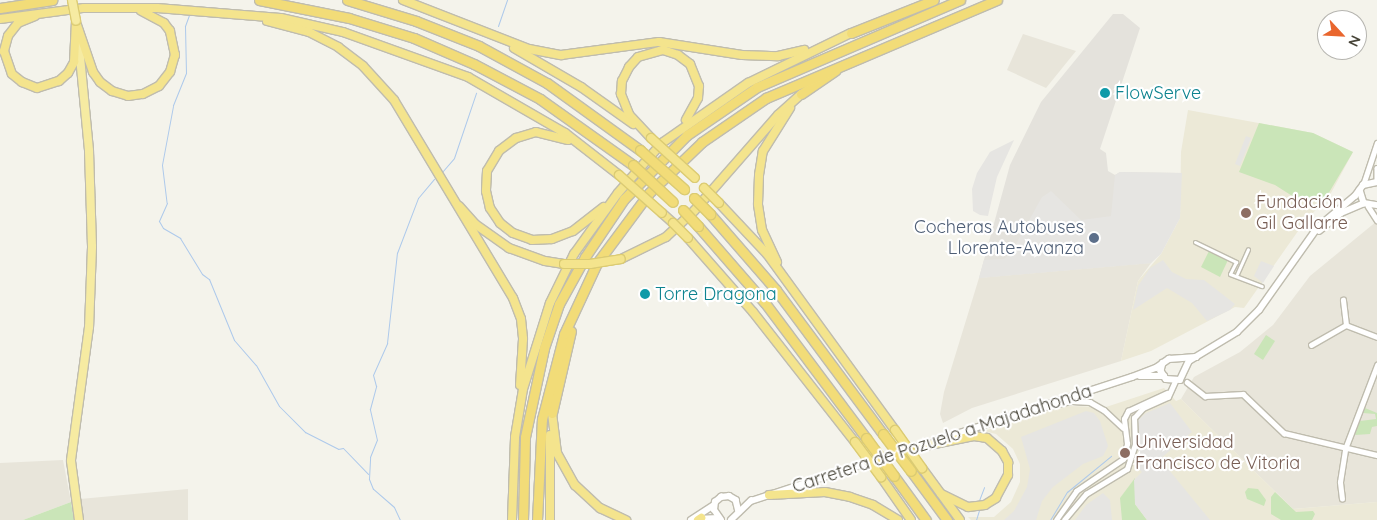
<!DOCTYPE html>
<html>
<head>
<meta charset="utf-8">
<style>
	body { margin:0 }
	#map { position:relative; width:1377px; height:520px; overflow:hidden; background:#f4f3eb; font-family:Quicksand,sans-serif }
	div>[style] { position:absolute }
	.residential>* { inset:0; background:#e8e5da }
	.industrial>* { inset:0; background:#e4e2dc }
	.education>* { inset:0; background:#ece9d7 }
	.green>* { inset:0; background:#cae5b8 }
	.parking>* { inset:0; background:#e6e5e2 }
	.stream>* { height:1px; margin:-0.5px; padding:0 0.5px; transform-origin:0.5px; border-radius:0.5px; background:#adc9eb }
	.roads { filter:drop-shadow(1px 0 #bfbcae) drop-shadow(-1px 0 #bfbcae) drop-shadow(0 1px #bfbcae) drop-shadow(0 -1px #bfbcae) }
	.pedestrian>* { height:3px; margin:-1.5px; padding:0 1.5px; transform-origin:1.5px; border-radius:1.5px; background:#fff }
	.minor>* { height:4.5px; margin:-2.25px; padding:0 2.25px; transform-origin:2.25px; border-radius:2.25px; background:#fff }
	.tertiary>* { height:5.5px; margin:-2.75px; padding:0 2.75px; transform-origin:2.75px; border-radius:2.75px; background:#fff }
	.primary>* { height:8px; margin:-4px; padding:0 4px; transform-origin:4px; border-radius:4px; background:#f6eba2 }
	.trunk>* { height:8px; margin:-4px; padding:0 4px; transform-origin:4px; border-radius:4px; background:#f4e48d }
	.motorway>* { height:9px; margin:-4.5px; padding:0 4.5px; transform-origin:4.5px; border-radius:4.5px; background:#f2dc78 }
	.bridges { filter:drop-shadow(1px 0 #dbcb73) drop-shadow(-1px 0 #dbcb73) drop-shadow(0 1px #dbcb73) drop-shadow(0 -1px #dbcb73) }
	.primary-bridge>* { height:8px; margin:-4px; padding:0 4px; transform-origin:4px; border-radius:4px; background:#f6eba2 }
	.trunk-bridge>* { height:8px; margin:-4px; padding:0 4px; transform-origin:4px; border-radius:4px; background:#f4e48d }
	.motorway-bridge>* { height:9px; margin:-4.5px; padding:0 4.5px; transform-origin:4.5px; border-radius:4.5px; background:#f2dc78 }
	.dots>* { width:14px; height:14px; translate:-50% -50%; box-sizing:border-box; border:2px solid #fff; border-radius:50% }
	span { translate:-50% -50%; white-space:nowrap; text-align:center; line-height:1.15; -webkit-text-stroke:4.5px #fff; paint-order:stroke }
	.culture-label { font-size:18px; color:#0d838f }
	.left { translate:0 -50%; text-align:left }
	.education-label { font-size:18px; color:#785e54 }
	.service-label { font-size:18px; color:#4e5e75 }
	.right { translate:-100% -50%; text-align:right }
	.street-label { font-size:18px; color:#484539 }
	.north { position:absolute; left:1317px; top:10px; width:50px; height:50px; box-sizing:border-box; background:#fff; border:1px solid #b6b5b0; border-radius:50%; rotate:115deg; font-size:14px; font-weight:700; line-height:20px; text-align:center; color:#484539 }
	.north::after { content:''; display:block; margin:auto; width:18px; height:22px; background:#e9662e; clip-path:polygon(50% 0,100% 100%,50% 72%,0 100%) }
</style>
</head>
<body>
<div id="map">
	<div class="residential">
		<div style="clip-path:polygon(1023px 34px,1076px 51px,1046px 88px,1007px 70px)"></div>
		<div style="clip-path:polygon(1377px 221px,1377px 502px,1293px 509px,1181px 399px,1194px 377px,1240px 352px,1273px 325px,1310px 276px)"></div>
		<div style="clip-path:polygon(1151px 263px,1138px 281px,1121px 361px,972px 408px,943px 423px,940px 414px,944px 392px,979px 278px)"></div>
		<div style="clip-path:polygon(63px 460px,71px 502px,23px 520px,0 520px,0 463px)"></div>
		<div style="clip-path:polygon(188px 489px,188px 520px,84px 520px,80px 499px)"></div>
	</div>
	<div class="industrial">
		<div style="clip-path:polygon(1113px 14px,1123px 14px,1140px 28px,1100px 149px,1106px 153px,1108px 171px,1115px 175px,1120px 172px,1182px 173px,1180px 218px,1151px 263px,979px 278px,1010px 165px,1041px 102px)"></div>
	</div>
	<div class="education">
		<div style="clip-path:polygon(1188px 110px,1313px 133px,1353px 152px,1331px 193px,1303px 224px,1244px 308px,1235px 307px,1151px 351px,1121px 361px,1138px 281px,1161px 254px,1180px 218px,1181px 152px)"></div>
		<div style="clip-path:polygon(1164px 388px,1176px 401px,1181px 399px,1293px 509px,1377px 502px,1377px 520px,971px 520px,968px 517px,994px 517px,1011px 502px,1020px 482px,1020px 464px,1013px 449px,996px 434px,984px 431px,1065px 406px,1106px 407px)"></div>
	</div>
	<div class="green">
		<div style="clip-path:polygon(1259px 123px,1313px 133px,1353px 152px,1324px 201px,1297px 199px,1275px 185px,1239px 172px)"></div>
		<div style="clip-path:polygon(1209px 251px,1228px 260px,1220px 277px,1201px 267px)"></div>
		<div style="clip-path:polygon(1266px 335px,1275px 341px,1263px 360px,1254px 354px)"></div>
		<div style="clip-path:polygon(1365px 408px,1377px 413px,1377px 426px,1372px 427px,1370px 434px,1355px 435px,1360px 421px,1376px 419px,1375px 414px,1363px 413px)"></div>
		<div style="clip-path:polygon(1135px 478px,1135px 504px,1147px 520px,1122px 520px,1120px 498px)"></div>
		<div style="clip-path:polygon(1248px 488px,1258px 489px,1266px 500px,1264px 506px,1247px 499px,1245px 492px)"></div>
		<div style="clip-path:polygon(1275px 492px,1296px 512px,1313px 511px,1315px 514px,1312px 520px,1281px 520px,1271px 514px,1271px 497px)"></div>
		<div style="clip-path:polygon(71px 502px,74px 520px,23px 520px)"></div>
	</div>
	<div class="parking">
		<div style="clip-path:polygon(1246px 136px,1251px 138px,1240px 166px,1235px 164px)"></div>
		<div style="clip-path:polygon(1014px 140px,997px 177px,988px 216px,980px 215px,973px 211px,972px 189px,977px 173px,990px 152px)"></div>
		<div style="clip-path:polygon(1120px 172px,1182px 173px,1180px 218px,1161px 254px,1151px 263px,979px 278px,984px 260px,1004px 259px,1011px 253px,1042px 197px,1051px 191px,1081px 220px,1111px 216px,1115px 175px)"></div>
		<div style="clip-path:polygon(1163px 260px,1172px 272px,1186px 279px,1204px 280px,1235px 304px,1230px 310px,1207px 321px,1192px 303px,1167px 288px,1133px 310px,1138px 286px,1150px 268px)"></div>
		<div style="clip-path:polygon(1261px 261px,1274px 266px,1263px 283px,1254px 276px)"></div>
		<div style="clip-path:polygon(1170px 403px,1192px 432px,1160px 459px,1210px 520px,1147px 520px,1135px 504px,1134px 480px,1142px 472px,1139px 469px,1137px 421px,1146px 413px)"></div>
		<div style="clip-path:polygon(1086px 411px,1094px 413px,1100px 421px,1108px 446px,1103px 456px,1083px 464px,1053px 487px,1042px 501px,1036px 520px,1004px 520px,1014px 511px,1027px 487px,1030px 469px,1021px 437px)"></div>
		<div style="clip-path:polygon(1103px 493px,1110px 500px,1112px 520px,1075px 520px,1086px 505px)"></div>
	</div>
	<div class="stream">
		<div style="left:189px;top:15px;width:12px;rotate:110deg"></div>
		<div style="left:185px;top:26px;width:47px;rotate:88.8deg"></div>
		<div style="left:186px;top:73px;width:35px;rotate:112deg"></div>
		<div style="left:173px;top:106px;width:60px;rotate:100.6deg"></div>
		<div style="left:162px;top:165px;width:38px;rotate:83deg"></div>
		<div style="left:167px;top:203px;width:20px;rotate:114deg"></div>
		<div style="left:159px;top:221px;width:8px;rotate:60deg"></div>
		<div style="left:163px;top:228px;width:20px;rotate:30deg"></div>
		<div style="left:180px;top:238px;width:42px;rotate:58.6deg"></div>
		<div style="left:202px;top:274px;width:9px;rotate:36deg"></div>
		<div style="left:209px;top:279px;width:66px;rotate:67.7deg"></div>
		<div style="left:234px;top:340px;width:33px;rotate:49deg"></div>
		<div style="left:256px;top:365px;width:47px;rotate:60.7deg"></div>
		<div style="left:279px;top:406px;width:37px;rotate:45deg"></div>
		<div style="left:305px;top:432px;width:37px;rotate:27deg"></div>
		<div style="left:338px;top:449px;width:5px;rotate:-11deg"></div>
		<div style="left:343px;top:448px;width:36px;rotate:46deg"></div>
		<div style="left:498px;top:26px;width:28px;rotate:-71deg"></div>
		<div style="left:442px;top:172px;width:18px;rotate:-49deg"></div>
		<div style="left:454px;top:158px;width:69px;rotate:-71.3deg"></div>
		<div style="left:978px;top:503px;width:17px;rotate:-69deg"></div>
		<div style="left:400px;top:520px;width:14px;rotate:-115deg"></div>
		<div style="left:394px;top:507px;width:28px;rotate:-139deg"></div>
		<div style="left:373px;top:489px;width:11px;rotate:-112deg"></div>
		<div style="left:369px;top:479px;width:22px;rotate:-87deg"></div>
		<div style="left:370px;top:457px;width:18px;rotate:-68deg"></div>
		<div style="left:377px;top:440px;width:32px;rotate:-103deg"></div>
		<div style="left:370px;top:409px;width:24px;rotate:-75deg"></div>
		<div style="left:376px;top:386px;width:11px;rotate:-105deg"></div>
		<div style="left:373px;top:375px;width:35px;rotate:-66deg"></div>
		<div style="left:387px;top:343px;width:91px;rotate:-83.7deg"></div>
		<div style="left:397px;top:253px;width:59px;rotate:-69.1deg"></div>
		<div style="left:418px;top:198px;width:25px;rotate:-50deg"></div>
		<div style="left:976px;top:520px;width:10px;rotate:-73deg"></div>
		<div style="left:1050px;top:520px;width:33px;rotate:-59deg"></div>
		<div style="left:1067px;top:492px;width:57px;rotate:-39.3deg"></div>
	</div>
	<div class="roads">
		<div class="pedestrian">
			<div style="left:1195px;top:242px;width:46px;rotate:26deg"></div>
			<div style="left:1236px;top:262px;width:13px;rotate:117deg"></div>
			<div style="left:1230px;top:274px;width:34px;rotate:21deg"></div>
			<div style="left:1237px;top:274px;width:27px;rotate:-66deg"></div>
		</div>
		<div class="minor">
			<div style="left:1377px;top:168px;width:13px;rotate:90deg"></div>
			<div style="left:1363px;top:185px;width:44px;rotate:-71.6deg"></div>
			<div style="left:1368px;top:206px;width:17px;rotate:57deg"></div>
			<div style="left:1346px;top:325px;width:33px;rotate:21deg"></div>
			<div style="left:1311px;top:345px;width:40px;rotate:-29.7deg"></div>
			<div style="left:1346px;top:325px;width:25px;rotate:-97deg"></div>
			<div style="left:1187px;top:382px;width:23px;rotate:38deg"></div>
			<div style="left:1205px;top:396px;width:38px;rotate:-3deg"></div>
			<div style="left:1243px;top:394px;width:57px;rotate:43.6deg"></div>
			<div style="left:1284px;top:433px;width:96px;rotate:13.3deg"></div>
			<div style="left:1045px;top:407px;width:28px;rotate:-13deg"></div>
			<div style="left:1072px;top:401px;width:18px;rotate:3deg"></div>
			<div style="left:1090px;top:402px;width:16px;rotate:30deg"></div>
			<div style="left:1104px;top:410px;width:26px;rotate:43deg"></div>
			<div style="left:1342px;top:499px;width:17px;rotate:-97deg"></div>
			<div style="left:1340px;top:482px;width:33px;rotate:-81deg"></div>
			<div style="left:1345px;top:449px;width:90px;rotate:-69.1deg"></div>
			<div style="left:1056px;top:520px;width:35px;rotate:-55deg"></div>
			<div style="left:1076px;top:491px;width:57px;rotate:-34.2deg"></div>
			<div style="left:1123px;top:459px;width:16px;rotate:-75deg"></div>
			<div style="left:1127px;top:444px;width:25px;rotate:-97deg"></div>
			<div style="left:1124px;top:419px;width:9px;rotate:-63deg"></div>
			<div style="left:1128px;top:411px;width:43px;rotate:-24.8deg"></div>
			<div style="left:1064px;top:520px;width:34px;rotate:-50deg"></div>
			<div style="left:1086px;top:494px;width:48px;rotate:-31.4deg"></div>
			<div style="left:1127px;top:469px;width:25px;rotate:-72deg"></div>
			<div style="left:1135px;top:445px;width:27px;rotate:-92deg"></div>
			<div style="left:1134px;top:418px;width:13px;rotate:-48deg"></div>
			<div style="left:1143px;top:408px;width:27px;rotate:-24deg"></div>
			<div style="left:1168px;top:397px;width:17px;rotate:-66deg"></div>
		</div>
		<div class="tertiary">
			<div style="left:1360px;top:190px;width:14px;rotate:73deg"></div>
			<div style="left:1364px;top:203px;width:13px;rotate:9deg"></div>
			<div style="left:1319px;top:231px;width:28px;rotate:-39deg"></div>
			<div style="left:1341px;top:213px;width:25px;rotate:-23deg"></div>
			<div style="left:1163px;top:363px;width:8px;rotate:104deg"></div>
			<div style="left:1161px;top:371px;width:9px;rotate:58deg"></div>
			<div style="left:1166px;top:379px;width:14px;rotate:4deg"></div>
			<div style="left:1180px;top:380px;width:21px;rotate:-65deg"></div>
			<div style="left:1189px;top:361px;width:56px;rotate:-31.1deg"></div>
			<div style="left:1237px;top:332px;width:31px;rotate:-45deg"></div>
			<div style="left:1259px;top:310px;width:102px;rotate:-54.6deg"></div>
			<div style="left:1318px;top:227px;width:48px;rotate:-40deg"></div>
			<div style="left:1355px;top:196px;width:14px;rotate:-54deg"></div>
			<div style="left:1363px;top:185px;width:14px;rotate:-12deg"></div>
			<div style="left:1140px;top:376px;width:24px"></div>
			<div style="left:935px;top:441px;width:207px;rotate:-18deg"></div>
			<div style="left:1132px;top:377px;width:26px;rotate:-21deg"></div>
			<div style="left:1156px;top:368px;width:16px;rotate:-35deg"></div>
			<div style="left:1169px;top:359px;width:27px;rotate:-4deg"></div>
			<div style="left:698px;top:519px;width:20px;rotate:-3deg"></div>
			<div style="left:691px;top:520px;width:27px;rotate:-33deg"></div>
			<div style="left:721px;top:520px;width:12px;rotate:-125deg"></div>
			<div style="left:714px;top:510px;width:8px;rotate:-83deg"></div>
			<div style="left:715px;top:502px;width:8px;rotate:-40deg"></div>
			<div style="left:721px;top:497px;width:8px;rotate:-7deg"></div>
			<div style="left:729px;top:496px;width:8px;rotate:30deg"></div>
			<div style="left:736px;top:500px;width:12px;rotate:76deg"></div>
			<div style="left:731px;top:520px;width:28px;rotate:-44deg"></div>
			<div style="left:751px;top:501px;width:169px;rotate:-18.2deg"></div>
		</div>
		<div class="primary">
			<div style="left:78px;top:36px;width:116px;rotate:84.5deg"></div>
			<div style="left:89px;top:151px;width:96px;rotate:88.2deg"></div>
			<div style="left:92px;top:247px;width:80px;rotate:92.1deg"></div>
			<div style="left:89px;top:327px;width:135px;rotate:97.7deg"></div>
			<div style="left:71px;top:461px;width:60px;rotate:82.3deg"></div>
		</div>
		<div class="trunk">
			<div style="left:403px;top:0;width:135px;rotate:21.3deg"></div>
			<div style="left:529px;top:49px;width:33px;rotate:11deg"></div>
			<div style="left:561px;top:55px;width:99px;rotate:-7.6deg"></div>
			<div style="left:659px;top:42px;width:84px;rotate:8.9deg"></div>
			<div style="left:742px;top:55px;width:36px;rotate:2deg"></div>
			<div style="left:778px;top:56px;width:27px;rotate:-13deg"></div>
			<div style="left:35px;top:16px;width:18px;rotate:158deg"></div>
			<div style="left:18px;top:23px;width:16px;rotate:128deg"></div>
			<div style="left:8px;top:36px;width:16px;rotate:105deg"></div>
			<div style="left:4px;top:51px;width:24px;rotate:71deg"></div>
			<div style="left:12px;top:74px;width:13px;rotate:39deg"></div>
			<div style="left:22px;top:82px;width:16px;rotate:22deg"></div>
			<div style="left:37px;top:88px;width:23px;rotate:-18deg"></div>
			<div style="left:59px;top:81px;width:12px;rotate:-42deg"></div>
			<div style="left:68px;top:73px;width:13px;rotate:-61deg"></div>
			<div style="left:74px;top:62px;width:41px;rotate:-87.2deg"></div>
			<div style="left:0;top:19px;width:85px;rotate:-7.5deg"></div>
			<div style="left:84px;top:8px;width:73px"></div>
			<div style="left:157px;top:8px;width:124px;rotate:4.6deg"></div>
			<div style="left:281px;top:18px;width:64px;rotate:12.7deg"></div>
			<div style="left:343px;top:32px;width:133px;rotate:19.8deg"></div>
			<div style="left:468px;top:77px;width:112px;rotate:30deg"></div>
			<div style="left:565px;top:133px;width:68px;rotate:37.9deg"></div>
			<div style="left:267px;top:21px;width:43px;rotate:14.7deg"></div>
			<div style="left:309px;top:32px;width:33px;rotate:27deg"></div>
			<div style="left:338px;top:47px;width:31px;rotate:37deg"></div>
			<div style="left:363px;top:66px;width:46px;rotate:47.6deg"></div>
			<div style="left:394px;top:100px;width:231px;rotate:59deg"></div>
			<div style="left:513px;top:298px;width:22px;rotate:69deg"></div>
			<div style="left:521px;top:319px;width:20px;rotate:84deg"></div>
			<div style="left:523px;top:339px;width:46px;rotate:93.7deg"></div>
			<div style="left:77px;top:25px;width:50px;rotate:71.2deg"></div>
			<div style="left:93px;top:72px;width:12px;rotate:55deg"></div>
			<div style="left:100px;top:82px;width:15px;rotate:37deg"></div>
			<div style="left:112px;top:91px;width:17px;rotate:17deg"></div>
			<div style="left:128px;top:96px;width:15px;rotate:-8deg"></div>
			<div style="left:143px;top:94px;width:18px;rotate:-27deg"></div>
			<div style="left:159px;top:86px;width:18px;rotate:-52deg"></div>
			<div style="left:170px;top:72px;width:18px;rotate:-74deg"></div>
			<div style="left:175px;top:55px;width:25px;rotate:-102deg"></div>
			<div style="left:170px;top:31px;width:10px;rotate:-127deg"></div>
			<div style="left:164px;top:23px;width:26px;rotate:-152deg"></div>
			<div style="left:514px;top:48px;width:78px;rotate:30.2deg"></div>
			<div style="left:581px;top:87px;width:64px;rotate:35.4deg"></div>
			<div style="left:651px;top:138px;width:33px;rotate:-133deg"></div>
			<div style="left:629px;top:114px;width:22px;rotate:-112deg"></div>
			<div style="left:621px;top:94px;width:13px;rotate:-86deg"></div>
			<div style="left:622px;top:81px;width:16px;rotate:-63deg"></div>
			<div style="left:629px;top:67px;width:13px;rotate:-48deg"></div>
			<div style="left:638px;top:57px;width:26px;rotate:-16deg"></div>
			<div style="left:663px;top:50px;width:16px;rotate:18deg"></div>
			<div style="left:678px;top:55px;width:15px;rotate:37deg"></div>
			<div style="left:690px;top:64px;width:24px;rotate:68deg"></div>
			<div style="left:699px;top:86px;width:12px;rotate:95deg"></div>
			<div style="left:698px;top:98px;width:25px;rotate:119deg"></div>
			<div style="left:568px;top:140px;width:33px;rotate:-166deg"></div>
			<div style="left:536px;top:132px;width:21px;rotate:163deg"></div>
			<div style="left:516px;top:138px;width:21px;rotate:143deg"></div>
			<div style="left:499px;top:151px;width:23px;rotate:121deg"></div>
			<div style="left:487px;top:171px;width:20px;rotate:93deg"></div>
			<div style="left:486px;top:191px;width:17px;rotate:77deg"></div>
			<div style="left:490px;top:208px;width:18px;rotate:56deg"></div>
			<div style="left:500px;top:223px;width:16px;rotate:38deg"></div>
			<div style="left:513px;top:233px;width:20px;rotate:20deg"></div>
			<div style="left:532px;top:240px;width:20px;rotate:-3deg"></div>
			<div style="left:552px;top:239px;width:22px;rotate:-21deg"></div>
			<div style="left:573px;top:231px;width:39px;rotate:-38deg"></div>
			<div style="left:719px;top:203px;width:70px;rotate:46.7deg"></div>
			<div style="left:767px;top:254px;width:218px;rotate:54deg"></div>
			<div style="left:459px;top:206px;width:24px;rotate:48deg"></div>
			<div style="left:475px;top:224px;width:42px;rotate:35.2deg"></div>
			<div style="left:509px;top:248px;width:38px;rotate:20deg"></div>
			<div style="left:545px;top:261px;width:19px;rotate:9deg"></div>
			<div style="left:662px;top:213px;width:15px;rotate:42deg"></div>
			<div style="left:688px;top:238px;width:98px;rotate:48.7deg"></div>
			<div style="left:753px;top:312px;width:165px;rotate:51.9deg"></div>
			<div style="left:621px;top:259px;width:50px;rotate:-26.1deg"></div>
			<div style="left:666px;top:237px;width:38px;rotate:-43deg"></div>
			<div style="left:694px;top:211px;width:128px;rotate:-48.8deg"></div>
			<div style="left:778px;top:115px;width:31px;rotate:-42deg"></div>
			<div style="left:777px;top:262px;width:35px;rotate:-115deg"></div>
			<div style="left:762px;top:230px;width:26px;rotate:-99deg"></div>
			<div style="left:758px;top:204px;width:29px;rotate:-88deg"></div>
			<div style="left:759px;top:175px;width:24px;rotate:-81deg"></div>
			<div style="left:763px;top:151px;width:51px;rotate:-57.9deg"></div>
			<div style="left:552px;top:413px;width:40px;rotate:82.9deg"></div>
			<div style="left:557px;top:453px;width:37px;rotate:61deg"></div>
			<div style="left:575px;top:485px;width:34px;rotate:43deg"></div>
			<div style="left:600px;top:508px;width:29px;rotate:25deg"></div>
			<div style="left:910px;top:449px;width:65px;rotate:-11.5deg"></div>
			<div style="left:974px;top:436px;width:13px;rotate:9deg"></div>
			<div style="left:987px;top:438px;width:20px;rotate:41deg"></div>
			<div style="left:1002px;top:451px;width:13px;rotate:61deg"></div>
			<div style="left:1008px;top:462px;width:13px;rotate:90deg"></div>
			<div style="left:1008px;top:475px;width:26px;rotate:118deg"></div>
			<div style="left:996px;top:498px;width:13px;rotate:148deg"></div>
			<div style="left:985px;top:505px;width:17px;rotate:173deg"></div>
			<div style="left:968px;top:507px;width:30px;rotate:-154deg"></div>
			<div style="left:922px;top:468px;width:64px;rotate:53.8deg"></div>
			<div style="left:881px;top:477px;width:52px;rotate:55.1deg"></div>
			<div style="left:769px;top:495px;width:56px;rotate:-3.1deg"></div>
			<div style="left:825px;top:492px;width:25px;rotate:11deg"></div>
			<div style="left:850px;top:497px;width:24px;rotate:19deg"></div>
			<div style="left:873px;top:505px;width:29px;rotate:31deg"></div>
			<div style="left:512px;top:520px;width:83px;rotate:-87.9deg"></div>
			<div style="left:515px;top:437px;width:49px;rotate:-80.5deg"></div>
			<div style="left:523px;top:389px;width:90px;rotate:-72.6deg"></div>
			<div style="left:550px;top:303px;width:55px;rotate:-63.9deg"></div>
			<div style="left:574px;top:254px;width:75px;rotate:-54.2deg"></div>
			<div style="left:618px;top:193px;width:67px;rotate:-48.7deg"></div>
			<div style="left:662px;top:143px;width:105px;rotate:-34.9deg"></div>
			<div style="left:748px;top:83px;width:114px;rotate:-25.9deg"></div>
			<div style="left:550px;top:520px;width:85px;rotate:-90deg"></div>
			<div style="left:698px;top:520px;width:4px;rotate:-34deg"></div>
		</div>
		<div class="motorway">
			<div style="left:259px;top:0;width:92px;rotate:11.3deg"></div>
			<div style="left:349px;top:18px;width:68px;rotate:17.1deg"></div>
			<div style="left:414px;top:38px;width:65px;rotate:23.4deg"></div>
			<div style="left:474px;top:64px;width:75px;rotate:27.9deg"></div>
			<div style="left:540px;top:99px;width:114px;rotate:35.4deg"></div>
			<div style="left:347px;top:0;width:72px;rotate:16.9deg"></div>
			<div style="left:416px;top:21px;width:68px;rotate:21.6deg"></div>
			<div style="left:479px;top:46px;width:77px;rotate:28.6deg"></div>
			<div style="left:547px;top:83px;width:115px;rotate:35.8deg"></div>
			<div style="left:0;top:8px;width:53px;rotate:-8.7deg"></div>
			<div style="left:851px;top:33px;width:89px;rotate:-21.7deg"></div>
			<div style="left:801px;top:94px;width:42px;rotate:-34.4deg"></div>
			<div style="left:710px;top:214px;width:101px;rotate:49deg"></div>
			<div style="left:776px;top:290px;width:179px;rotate:53.4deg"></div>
			<div style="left:698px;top:226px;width:102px;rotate:49deg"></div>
			<div style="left:765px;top:303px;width:169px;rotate:53.2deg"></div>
			<div style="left:552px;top:413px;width:84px;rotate:-77deg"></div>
			<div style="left:911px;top:471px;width:61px;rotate:53.7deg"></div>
			<div style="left:894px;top:476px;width:54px;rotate:54deg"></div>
			<div style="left:523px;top:520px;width:83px;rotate:-88.6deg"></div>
			<div style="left:525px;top:437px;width:91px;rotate:-77.9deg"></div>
			<div style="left:544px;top:348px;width:46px;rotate:-71.2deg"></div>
			<div style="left:559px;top:304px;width:54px;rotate:-61deg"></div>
			<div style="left:585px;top:257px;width:70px;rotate:-56.1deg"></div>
			<div style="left:624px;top:199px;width:90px;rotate:-45.5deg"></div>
			<div style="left:687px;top:135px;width:85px;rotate:-34.4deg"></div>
			<div style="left:757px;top:87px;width:221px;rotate:-23.2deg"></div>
			<div style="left:537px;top:520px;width:101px;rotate:-87.2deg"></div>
			<div style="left:542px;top:419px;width:88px;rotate:-75.5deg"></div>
			<div style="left:564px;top:334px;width:78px;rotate:-65.1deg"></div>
			<div style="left:597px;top:263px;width:87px;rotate:-53.4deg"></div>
			<div style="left:649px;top:193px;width:74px;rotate:-43.9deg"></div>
			<div style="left:702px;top:142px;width:78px;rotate:-34.5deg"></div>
			<div style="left:766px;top:98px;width:251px;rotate:-23deg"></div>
		</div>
	</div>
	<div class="bridges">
		<div class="primary-bridge">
			<div style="left:72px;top:0;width:21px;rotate:79deg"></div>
		</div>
		<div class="trunk-bridge">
			<div style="left:651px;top:138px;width:59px;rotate:42.3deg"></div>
			<div style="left:619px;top:175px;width:57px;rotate:41.5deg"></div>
			<div style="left:704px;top:188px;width:21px;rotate:45deg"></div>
			<div style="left:673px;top:223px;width:21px;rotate:45deg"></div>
			<div style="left:564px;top:264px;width:26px"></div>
			<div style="left:590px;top:264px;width:31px;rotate:-9deg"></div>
			<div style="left:895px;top:430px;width:47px;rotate:54.6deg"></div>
			<div style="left:855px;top:442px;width:44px;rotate:53.4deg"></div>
		</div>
		<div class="motorway-bridge">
			<div style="left:640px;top:150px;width:59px;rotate:41.6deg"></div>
			<div style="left:633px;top:165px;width:54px;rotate:42.8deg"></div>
			<div style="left:694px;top:198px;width:23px;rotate:45deg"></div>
			<div style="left:683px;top:210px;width:22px;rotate:47deg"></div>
			<div style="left:883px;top:434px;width:46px;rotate:52.9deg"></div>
			<div style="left:866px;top:438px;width:47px;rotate:53.6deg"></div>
		</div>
	</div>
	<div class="dots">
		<div style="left:1105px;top:93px;background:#0f9aa8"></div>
		<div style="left:1246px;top:213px;background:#8d6e63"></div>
		<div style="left:1094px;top:238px;background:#5c6f8a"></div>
		<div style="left:645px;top:294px;background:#0f9aa8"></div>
		<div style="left:1125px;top:453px;background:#8d6e63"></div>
	</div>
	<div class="culture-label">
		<span class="left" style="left:1115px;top:93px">FlowServe</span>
		<span class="left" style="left:655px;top:294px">Torre Dragona</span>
	</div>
	<div class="education-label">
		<span class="left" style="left:1256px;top:213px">Fundación<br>Gil Gallarre</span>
		<span class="left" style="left:1135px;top:453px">Universidad<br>Francisco de Vitoria</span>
	</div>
	<div class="service-label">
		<span class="right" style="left:1084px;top:238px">Cocheras Autobuses<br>Llorente-Avanza</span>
	</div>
	<div class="street-label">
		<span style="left:942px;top:439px;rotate:-18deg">Carretera de Pozuelo a Majadahonda</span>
	</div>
	<div class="north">N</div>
</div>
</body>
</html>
